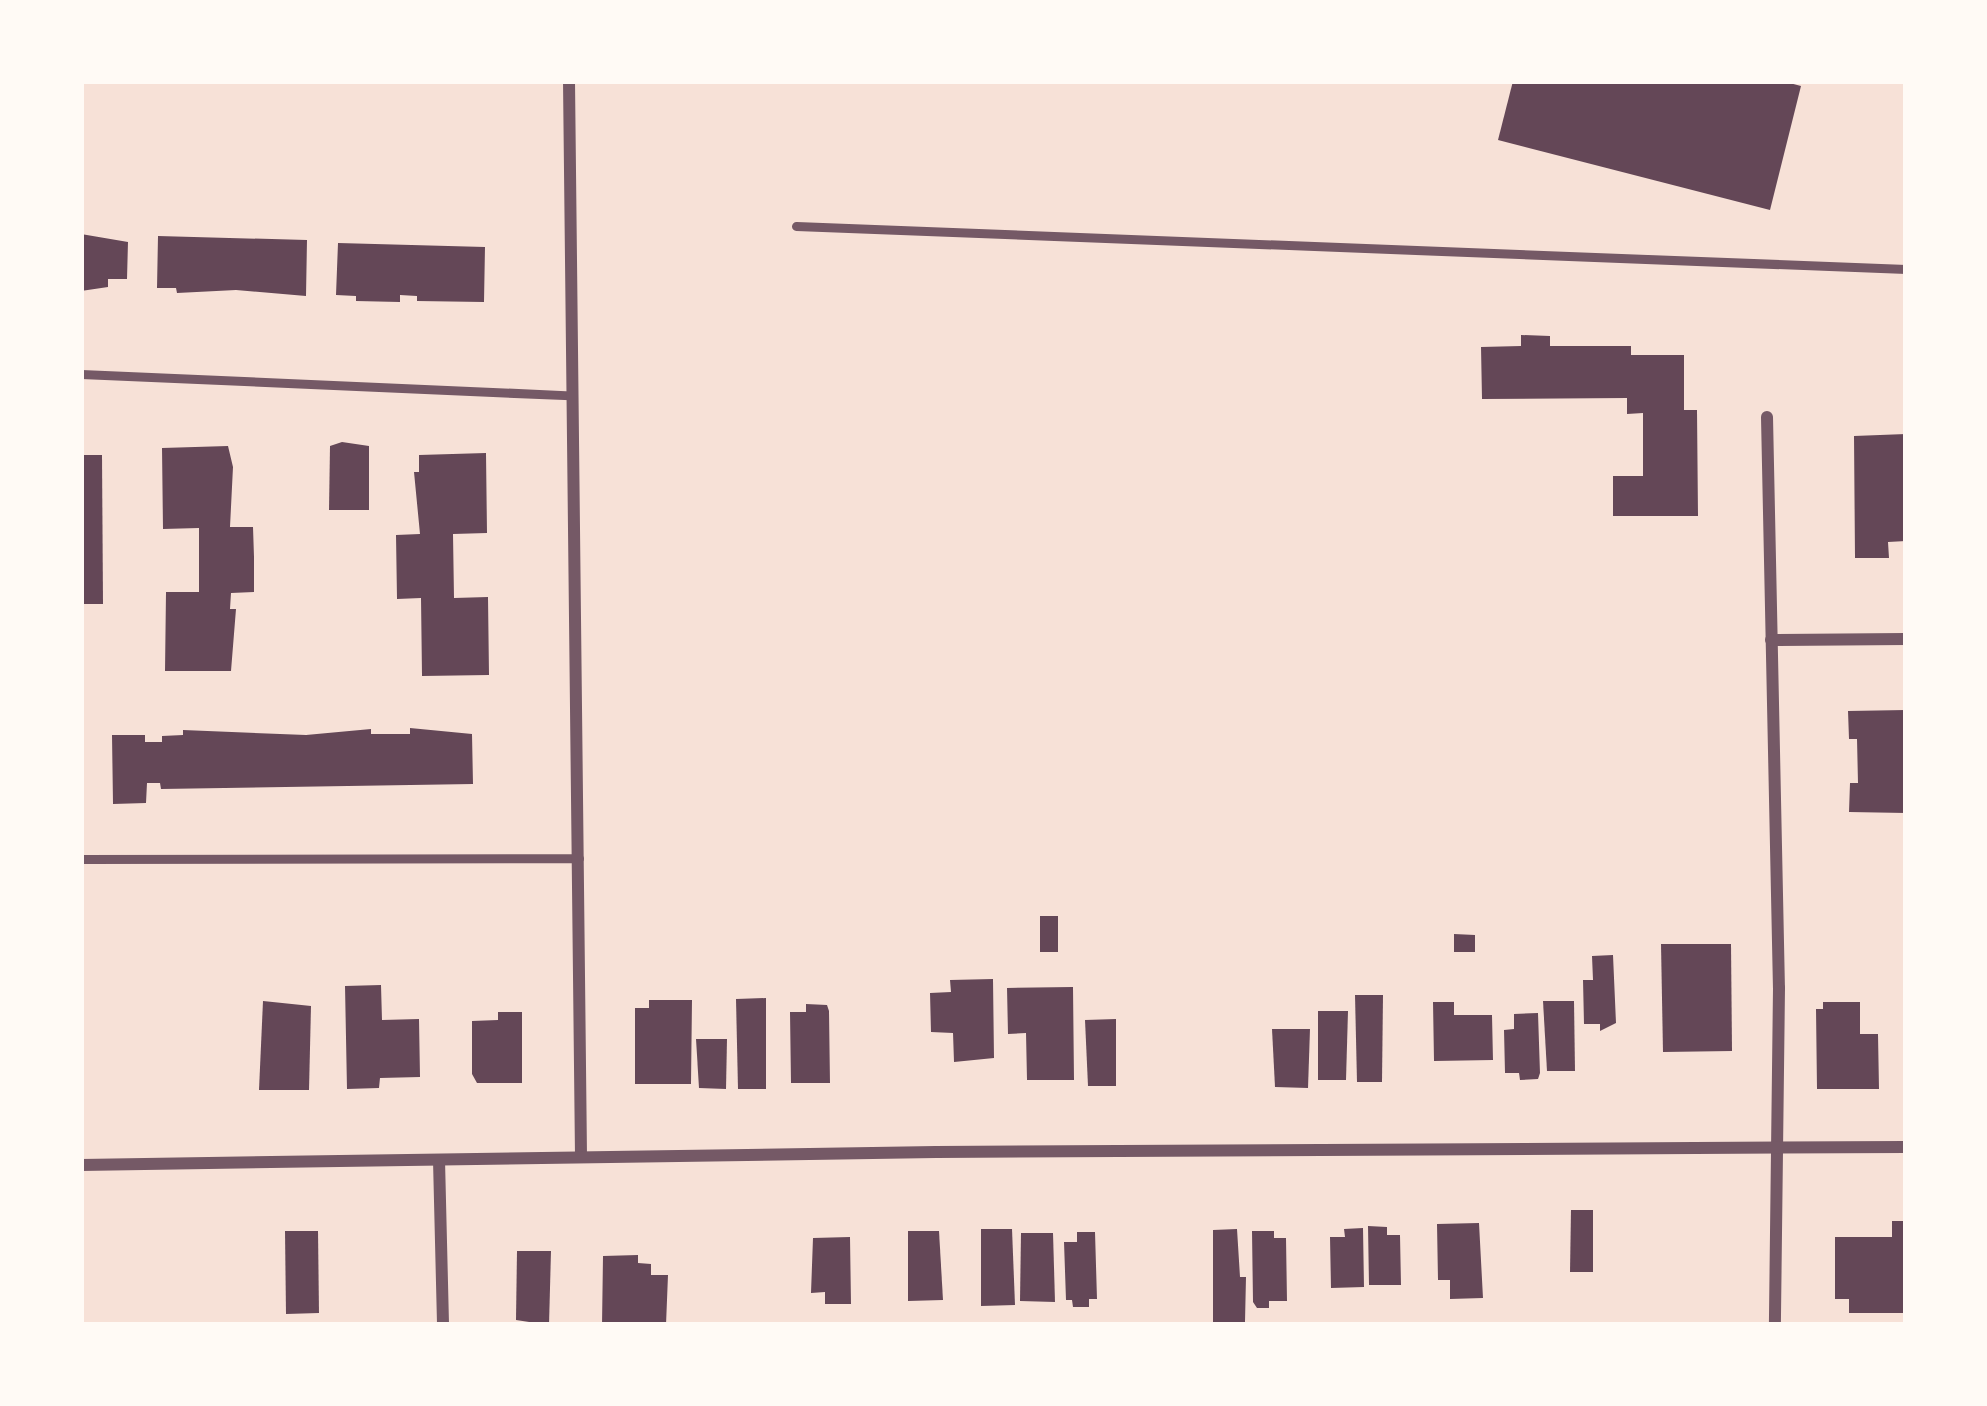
<!DOCTYPE html>
<html>
<head>
<meta charset="utf-8">
<style>
	body { margin:0 }
	#map { position:relative; width:1987px; height:1406px; overflow:hidden; background:#f7e1d7; font-family:"DM Sans",sans-serif }
	div>[style] { position:absolute }
	.building>* { inset:0; background:#644757 }
	.service>* { height:9px; margin:-4.5px; padding:0 4.5px; transform-origin:4.5px; border-radius:4.5px; background:#755966 }
	.minor>* { height:12px; margin:-6px; padding:0 6px; transform-origin:6px; border-radius:6px; background:#755966 }
	span { translate:-50% -50%; white-space:nowrap; text-align:center; line-height:1.15; -webkit-text-stroke:9px #fffaf5; paint-order:stroke }
	.frame { position:absolute; inset:0; border:84px solid #fffaf5; pointer-events:none }
</style>
</head>
<body>
<div id="map">
	<div class="building">
		<div style="clip-path:polygon(1513px 81px,1782px 81px,1801px 86px,1770px 210px,1498px 140px)"></div>
		<div style="clip-path:polygon(81px 234px,128px 242px,127px 279px,108px 279px,108px 287px,81px 291px)"></div>
		<div style="clip-path:polygon(158px 236px,307px 240px,306px 296px,236px 290px,177px 293px,176px 288px,157px 288px)"></div>
		<div style="clip-path:polygon(338px 243px,485px 247px,484px 302px,417px 301px,417px 296px,400px 295px,400px 302px,356px 301px,356px 296px,336px 295px)"></div>
		<div style="clip-path:polygon(1521px 335px,1550px 336px,1550px 346px,1631px 346px,1631px 355px,1684px 355px,1684px 410px,1697px 410px,1698px 516px,1613px 516px,1613px 476px,1643px 476px,1643px 413px,1627px 414px,1627px 398px,1482px 399px,1481px 347px,1521px 346px)"></div>
		<div style="clip-path:polygon(1906px 434px,1906px 541px,1888px 542px,1889px 558px,1855px 558px,1854px 436px)"></div>
		<div style="clip-path:polygon(342px 442px,369px 446px,369px 510px,329px 510px,330px 446px)"></div>
		<div style="clip-path:polygon(228px 446px,233px 467px,230px 527px,253px 527px,254px 557px,254px 592px,231px 593px,230px 609px,236px 609px,231px 671px,165px 671px,166px 592px,199px 592px,199px 528px,163px 529px,162px 448px)"></div>
		<div style="clip-path:polygon(486px 453px,487px 533px,453px 534px,454px 598px,488px 597px,489px 675px,422px 676px,421px 598px,397px 599px,396px 535px,420px 534px,414px 472px,419px 472px,419px 455px)"></div>
		<div style="clip-path:polygon(81px 455px,102px 455px,103px 604px,81px 604px)"></div>
		<div style="clip-path:polygon(1906px 710px,1906px 813px,1849px 812px,1850px 783px,1858px 783px,1857px 739px,1849px 739px,1848px 711px)"></div>
		<div style="clip-path:polygon(410px 728px,472px 734px,473px 784px,161px 789px,160px 783px,147px 783px,146px 803px,113px 804px,112px 735px,145px 735px,145px 742px,162px 742px,162px 736px,183px 735px,183px 730px,306px 735px,371px 729px,371px 734px,410px 734px)"></div>
		<div style="clip-path:polygon(1040px 916px,1058px 916px,1058px 952px,1040px 952px)"></div>
		<div style="clip-path:polygon(1454px 934px,1475px 935px,1475px 952px,1454px 952px)"></div>
		<div style="clip-path:polygon(1661px 944px,1731px 944px,1732px 1051px,1663px 1052px)"></div>
		<div style="clip-path:polygon(1613px 955px,1616px 1023px,1600px 1031px,1600px 1024px,1584px 1024px,1583px 980px,1593px 980px,1592px 956px)"></div>
		<div style="clip-path:polygon(993px 979px,994px 1058px,954px 1062px,953px 1033px,931px 1032px,930px 993px,951px 992px,950px 980px)"></div>
		<div style="clip-path:polygon(381px 985px,382px 1020px,419px 1019px,420px 1077px,380px 1078px,379px 1088px,347px 1089px,345px 986px)"></div>
		<div style="clip-path:polygon(1073px 987px,1074px 1080px,1027px 1080px,1026px 1033px,1008px 1034px,1007px 988px)"></div>
		<div style="clip-path:polygon(1355px 995px,1383px 995px,1382px 1082px,1357px 1082px)"></div>
		<div style="clip-path:polygon(766px 998px,766px 1089px,738px 1089px,736px 999px)"></div>
		<div style="clip-path:polygon(649px 1000px,692px 1000px,691px 1084px,635px 1084px,635px 1008px,649px 1008px)"></div>
		<div style="clip-path:polygon(263px 1001px,311px 1006px,309px 1090px,259px 1090px)"></div>
		<div style="clip-path:polygon(1543px 1001px,1574px 1001px,1575px 1071px,1547px 1071px)"></div>
		<div style="clip-path:polygon(1433px 1002px,1454px 1002px,1454px 1015px,1492px 1015px,1493px 1060px,1434px 1061px)"></div>
		<div style="clip-path:polygon(1823px 1002px,1860px 1002px,1860px 1034px,1878px 1034px,1879px 1089px,1817px 1089px,1816px 1009px,1823px 1009px)"></div>
		<div style="clip-path:polygon(806px 1004px,827px 1005px,829px 1011px,830px 1083px,791px 1083px,790px 1012px,806px 1012px)"></div>
		<div style="clip-path:polygon(1318px 1011px,1348px 1011px,1346px 1080px,1318px 1080px)"></div>
		<div style="clip-path:polygon(498px 1012px,522px 1012px,522px 1083px,477px 1083px,472px 1074px,472px 1021px,498px 1020px)"></div>
		<div style="clip-path:polygon(1538px 1013px,1540px 1073px,1538px 1079px,1520px 1080px,1519px 1073px,1505px 1073px,1504px 1030px,1514px 1029px,1514px 1014px)"></div>
		<div style="clip-path:polygon(1116px 1019px,1116px 1086px,1088px 1086px,1085px 1020px)"></div>
		<div style="clip-path:polygon(1272px 1029px,1310px 1029px,1308px 1088px,1275px 1087px)"></div>
		<div style="clip-path:polygon(696px 1039px,727px 1039px,726px 1089px,699px 1088px)"></div>
		<div style="clip-path:polygon(1571px 1210px,1593px 1210px,1593px 1272px,1570px 1272px)"></div>
		<div style="clip-path:polygon(1892px 1221px,1906px 1221px,1906px 1313px,1849px 1313px,1849px 1299px,1835px 1299px,1835px 1237px,1892px 1237px)"></div>
		<div style="clip-path:polygon(1479px 1223px,1483px 1298px,1450px 1299px,1450px 1280px,1438px 1280px,1437px 1224px)"></div>
		<div style="clip-path:polygon(1368px 1226px,1387px 1227px,1387px 1235px,1400px 1235px,1401px 1285px,1369px 1285px)"></div>
		<div style="clip-path:polygon(1363px 1228px,1364px 1287px,1331px 1288px,1330px 1237px,1345px 1237px,1344px 1229px)"></div>
		<div style="clip-path:polygon(981px 1229px,1012px 1229px,1015px 1305px,981px 1306px)"></div>
		<div style="clip-path:polygon(1237px 1229px,1240px 1277px,1246px 1277px,1245px 1322px,1213px 1322px,1213px 1230px)"></div>
		<div style="clip-path:polygon(285px 1231px,318px 1231px,319px 1313px,286px 1314px)"></div>
		<div style="clip-path:polygon(908px 1231px,939px 1231px,943px 1300px,908px 1301px)"></div>
		<div style="clip-path:polygon(1252px 1231px,1274px 1231px,1274px 1238px,1286px 1238px,1287px 1301px,1269px 1301px,1269px 1308px,1257px 1308px,1253px 1302px)"></div>
		<div style="clip-path:polygon(1077px 1232px,1095px 1232px,1097px 1299px,1089px 1299px,1089px 1307px,1073px 1307px,1072px 1300px,1066px 1300px,1064px 1242px,1077px 1242px)"></div>
		<div style="clip-path:polygon(1021px 1233px,1053px 1233px,1055px 1302px,1020px 1301px)"></div>
		<div style="clip-path:polygon(850px 1237px,851px 1304px,825px 1304px,825px 1292px,811px 1293px,813px 1238px)"></div>
		<div style="clip-path:polygon(517px 1251px,551px 1251px,549px 1325px,516px 1320px)"></div>
		<div style="clip-path:polygon(638px 1255px,638px 1263px,651px 1264px,651px 1275px,668px 1275px,666px 1325px,602px 1325px,603px 1256px)"></div>
	</div>
	<div class="service">
		<div style="left:796px;top:226px;width:1111px;rotate:2.22deg"></div>
		<div style="left:81px;top:374px;width:490px;rotate:2.5deg"></div>
		<div style="left:81px;top:859px;width:498px;rotate:-0.1deg"></div>
	</div>
	<div class="minor">
		<div style="left:569px;top:81px;width:1076px;rotate:89.36deg"></div>
		<div style="left:1767px;top:417px;width:571px;rotate:88.8deg"></div>
		<div style="left:1779px;top:988px;width:337px;rotate:90.7deg"></div>
		<div style="left:1771px;top:640px;width:135px;rotate:-0.4deg"></div>
		<div style="left:439px;top:1160px;width:165px;rotate:88.6deg"></div>
		<div style="left:81px;top:1165px;width:855px;rotate:-0.87deg"></div>
		<div style="left:936px;top:1152px;width:970px;rotate:-0.3deg"></div>
	</div>
	<div class="frame"></div>
</div>
</body>
</html>
